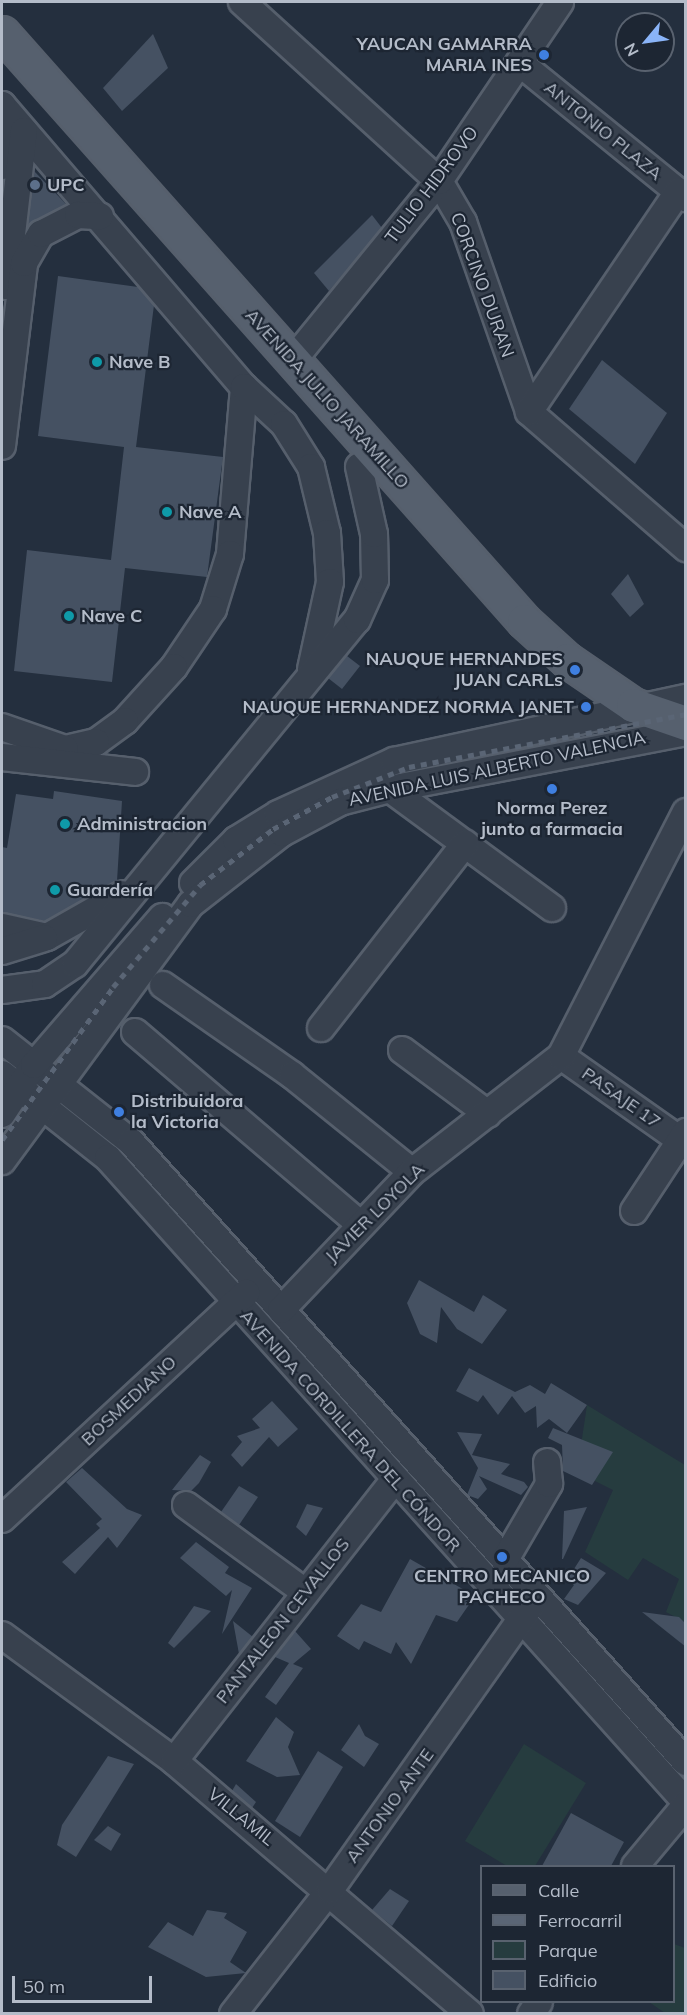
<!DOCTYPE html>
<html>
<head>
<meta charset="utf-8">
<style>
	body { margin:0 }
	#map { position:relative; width:687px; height:2015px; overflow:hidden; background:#242f3e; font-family:Mulish,sans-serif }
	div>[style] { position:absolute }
	.green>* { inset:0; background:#263c3f }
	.building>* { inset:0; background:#455162 }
	.roads { filter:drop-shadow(2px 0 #565f6c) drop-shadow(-2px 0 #565f6c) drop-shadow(0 2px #565f6c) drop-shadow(0 -2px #565f6c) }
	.minor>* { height:26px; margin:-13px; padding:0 13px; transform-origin:13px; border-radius:13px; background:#38414e }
	.major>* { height:33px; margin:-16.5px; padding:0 16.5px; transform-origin:16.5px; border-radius:16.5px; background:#56606e }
	.rail>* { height:4.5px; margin-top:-2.25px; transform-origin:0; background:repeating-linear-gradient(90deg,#5a6575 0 6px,transparent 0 12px) }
	.dots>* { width:16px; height:16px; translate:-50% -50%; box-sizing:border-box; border:3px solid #1d2633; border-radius:50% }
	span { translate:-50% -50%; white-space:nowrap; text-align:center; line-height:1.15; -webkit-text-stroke:4.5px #1d2633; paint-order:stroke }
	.poi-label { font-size:18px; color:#b4bcc9; font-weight:700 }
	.right { translate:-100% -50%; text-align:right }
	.left { translate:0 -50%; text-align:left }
	.street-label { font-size:18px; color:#b4bcc9 }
	.frame { position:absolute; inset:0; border:3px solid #b4bcc9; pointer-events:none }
	.legend { position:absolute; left:480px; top:1865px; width:195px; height:138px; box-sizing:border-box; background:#1d2633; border:2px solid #59626f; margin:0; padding:8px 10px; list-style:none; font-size:18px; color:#b4bcc9 }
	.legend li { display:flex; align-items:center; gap:12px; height:30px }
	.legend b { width:30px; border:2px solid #59626f }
	.north { position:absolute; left:615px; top:12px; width:60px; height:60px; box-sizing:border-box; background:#1d2633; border:2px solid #59626f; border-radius:50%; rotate:241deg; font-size:16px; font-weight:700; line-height:24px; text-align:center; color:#b4bcc9 }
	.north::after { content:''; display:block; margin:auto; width:21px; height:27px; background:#8ab4f8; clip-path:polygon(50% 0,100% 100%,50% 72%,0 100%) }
	.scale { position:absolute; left:12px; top:1976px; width:140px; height:27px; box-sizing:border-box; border:3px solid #b4bcc9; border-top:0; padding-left:8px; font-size:18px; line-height:21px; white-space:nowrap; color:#b4bcc9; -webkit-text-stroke:4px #1d2633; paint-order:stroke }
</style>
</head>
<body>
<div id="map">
	<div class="green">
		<div style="clip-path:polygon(587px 1405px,685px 1465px,685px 1622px,666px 1612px,679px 1579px,643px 1558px,628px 1580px,585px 1552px,613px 1490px,577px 1472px)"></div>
		<div style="clip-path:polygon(524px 1744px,586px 1783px,535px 1866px,507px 1866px,465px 1841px)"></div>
		<div style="clip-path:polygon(674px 1944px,685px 1948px,685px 2013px,665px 2013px,649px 2002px,674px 2002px)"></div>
	</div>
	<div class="building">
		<div style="clip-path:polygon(153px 34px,168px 68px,122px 111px,103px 88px)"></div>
		<div style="clip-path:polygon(34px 171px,66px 204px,28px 226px)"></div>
		<div style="clip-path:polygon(372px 215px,382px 228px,329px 291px,314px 273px)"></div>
		<div style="clip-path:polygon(58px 276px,138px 287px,154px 305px,136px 447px,223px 457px,207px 577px,125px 568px,112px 682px,14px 671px,27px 550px,111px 560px,124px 447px,38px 436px)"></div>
		<div style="clip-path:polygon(602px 360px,667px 413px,635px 464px,569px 409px)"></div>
		<div style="clip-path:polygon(628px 574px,644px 604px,630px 617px,611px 594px)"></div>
		<div style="clip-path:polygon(347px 656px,360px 666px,342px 689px,328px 678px)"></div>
		<div style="clip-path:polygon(54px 791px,122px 801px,117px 881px,45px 921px,2px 912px,2px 847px,7px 848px,16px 794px,53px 799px)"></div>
		<div style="clip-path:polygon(419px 1280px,474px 1312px,483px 1295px,507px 1310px,482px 1344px,457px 1329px,441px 1307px,437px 1343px,420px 1334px,407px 1303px)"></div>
		<div style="clip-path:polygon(469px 1368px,515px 1392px,530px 1385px,545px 1394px,551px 1383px,587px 1405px,567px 1433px,549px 1419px,537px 1428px,536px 1406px,525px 1413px,512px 1396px,498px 1415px,483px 1395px,478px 1402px,456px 1391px)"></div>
		<div style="clip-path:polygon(272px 1401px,298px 1429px,278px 1447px,269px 1437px,242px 1467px,231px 1455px,242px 1442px,237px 1436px,260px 1428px,252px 1419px)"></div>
		<div style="clip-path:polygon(553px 1428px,613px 1452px,592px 1485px,563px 1471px,562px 1445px,548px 1438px)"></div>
		<div style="clip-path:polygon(457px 1432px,482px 1434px,472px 1455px,510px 1464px,501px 1474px,524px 1482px,528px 1487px,521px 1495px,479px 1476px,487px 1489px,478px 1499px,467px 1495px,478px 1468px)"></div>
		<div style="clip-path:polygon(200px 1455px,211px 1462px,199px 1483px,191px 1491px,172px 1490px)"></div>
		<div style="clip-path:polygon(82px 1468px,127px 1509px,142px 1515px,117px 1548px,108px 1537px,75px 1574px,62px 1562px,100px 1528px,96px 1524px,102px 1519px,66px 1482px)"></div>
		<div style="clip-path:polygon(239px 1486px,258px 1497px,239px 1525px,221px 1512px)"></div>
		<div style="clip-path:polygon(307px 1504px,323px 1508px,306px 1536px,296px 1527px)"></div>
		<div style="clip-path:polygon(587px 1507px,563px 1559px,562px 1559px,564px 1511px)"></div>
		<div style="clip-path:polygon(196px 1542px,229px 1567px,225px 1573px,252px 1588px,222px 1634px,232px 1590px,226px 1596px,180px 1558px)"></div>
		<div style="clip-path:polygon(581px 1558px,606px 1573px,578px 1605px,564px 1599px,574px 1585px,567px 1580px)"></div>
		<div style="clip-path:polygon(410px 1559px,475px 1596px,457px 1622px,436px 1615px,411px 1664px,396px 1642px,391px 1654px,364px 1641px,359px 1650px,337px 1636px,361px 1604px,381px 1612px)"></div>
		<div style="clip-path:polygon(194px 1606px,211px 1611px,174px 1648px,168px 1643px)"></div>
		<div style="clip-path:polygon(642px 1612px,679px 1617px,686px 1624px,686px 1647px)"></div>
		<div style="clip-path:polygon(233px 1621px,253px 1637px,239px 1654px)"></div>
		<div style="clip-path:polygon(295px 1631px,311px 1649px,293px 1664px,303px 1668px,276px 1705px,265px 1697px,289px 1663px,275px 1657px)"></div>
		<div style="clip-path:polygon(276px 1717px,294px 1732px,288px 1747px,300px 1775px,277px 1777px,246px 1761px)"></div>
		<div style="clip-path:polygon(359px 1724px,365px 1736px,379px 1744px,364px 1767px,341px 1750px)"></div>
		<div style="clip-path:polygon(318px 1751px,343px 1767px,300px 1837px,275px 1821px)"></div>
		<div style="clip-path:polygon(108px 1756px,134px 1764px,76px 1857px,57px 1845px,62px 1825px)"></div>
		<div style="clip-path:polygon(236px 1784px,256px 1802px,252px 1808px,232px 1791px)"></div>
		<div style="clip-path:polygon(571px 1813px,624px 1842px,611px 1866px,542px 1866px)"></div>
		<div style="clip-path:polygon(108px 1826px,121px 1834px,111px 1851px,94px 1840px)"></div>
		<div style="clip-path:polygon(390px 1889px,409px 1901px,392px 1926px,372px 1910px)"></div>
		<div style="clip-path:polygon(207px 1910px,227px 1913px,224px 1918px,247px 1932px,230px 1962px,246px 1973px,206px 1977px,148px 1947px,168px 1922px,193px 1936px)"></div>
	</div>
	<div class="roads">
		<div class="minor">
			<div style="left:242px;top:2px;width:266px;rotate:42.3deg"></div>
			<div style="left:439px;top:181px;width:48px;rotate:59.7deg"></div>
			<div style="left:463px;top:222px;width:201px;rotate:70.8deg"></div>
			<div style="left:529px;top:412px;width:208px;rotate:40.9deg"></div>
			<div style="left:521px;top:64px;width:213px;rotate:39.1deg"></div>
			<div style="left:2px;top:105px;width:372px;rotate:49.4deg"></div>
			<div style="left:244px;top:387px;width:168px;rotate:94.8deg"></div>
			<div style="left:230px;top:554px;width:58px;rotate:107.2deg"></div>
			<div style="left:213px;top:609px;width:70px;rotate:123.9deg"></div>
			<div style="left:174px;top:667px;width:73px;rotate:132.2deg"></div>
			<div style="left:125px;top:721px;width:36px;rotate:144deg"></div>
			<div style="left:96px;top:742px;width:32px;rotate:167deg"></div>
			<div style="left:65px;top:749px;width:67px;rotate:-160.8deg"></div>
			<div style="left:2px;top:105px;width:61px;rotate:90deg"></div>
			<div style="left:6px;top:286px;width:156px;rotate:-83.4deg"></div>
			<div style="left:293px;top:360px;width:231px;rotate:-50.8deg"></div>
			<div style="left:439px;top:181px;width:216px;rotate:-55.9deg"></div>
			<div style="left:244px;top:387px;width:54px;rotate:42.8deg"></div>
			<div style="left:284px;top:424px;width:51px;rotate:57.9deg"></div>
			<div style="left:311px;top:467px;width:68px;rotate:76.4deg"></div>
			<div style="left:327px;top:533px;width:49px;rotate:86.5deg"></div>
			<div style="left:330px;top:582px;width:89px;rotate:102.3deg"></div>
			<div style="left:529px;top:412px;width:266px;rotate:-55.9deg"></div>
			<div style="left:2px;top:446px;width:184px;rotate:-83.1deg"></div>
			<div style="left:24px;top:263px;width:34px;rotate:-60deg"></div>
			<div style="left:41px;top:234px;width:42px;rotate:-27.2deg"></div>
			<div style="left:78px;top:215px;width:22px;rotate:3deg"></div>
			<div style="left:2px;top:757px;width:134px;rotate:6.4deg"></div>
			<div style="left:390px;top:789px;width:201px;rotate:36.3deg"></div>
			<div style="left:193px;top:883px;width:61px;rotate:-45deg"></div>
			<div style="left:236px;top:840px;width:49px;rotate:-31.8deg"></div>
			<div style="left:278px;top:814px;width:128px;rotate:-24.6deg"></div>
			<div style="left:394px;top:761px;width:299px;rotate:-12.2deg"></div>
			<div style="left:2px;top:927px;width:46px;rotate:12.5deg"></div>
			<div style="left:47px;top:937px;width:87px;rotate:-29.5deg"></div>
			<div style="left:2px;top:951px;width:44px;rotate:-17.2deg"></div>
			<div style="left:163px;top:985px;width:157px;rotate:34.9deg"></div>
			<div style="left:292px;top:1075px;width:154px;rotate:38.9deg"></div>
			<div style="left:2px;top:990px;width:43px;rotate:-7.9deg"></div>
			<div style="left:45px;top:984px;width:36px;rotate:-34deg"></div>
			<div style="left:75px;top:964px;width:445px;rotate:-50.7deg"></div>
			<div style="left:357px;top:620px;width:44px;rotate:-65.8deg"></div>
			<div style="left:375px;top:580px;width:46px;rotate:-91.2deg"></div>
			<div style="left:374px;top:534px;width:69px;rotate:-102.6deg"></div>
			<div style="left:321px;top:1028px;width:234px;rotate:-52deg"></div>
			<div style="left:135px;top:1032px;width:297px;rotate:40.5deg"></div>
			<div style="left:2px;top:1040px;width:164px;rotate:38.3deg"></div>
			<div style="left:131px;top:1142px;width:832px;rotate:48.17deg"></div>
			<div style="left:402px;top:1050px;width:107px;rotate:36.7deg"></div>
			<div style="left:561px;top:1056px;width:146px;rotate:35.2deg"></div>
			<div style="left:2px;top:1074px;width:135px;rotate:38.4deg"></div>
			<div style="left:108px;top:1158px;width:865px;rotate:48.09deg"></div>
			<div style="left:2px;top:1114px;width:59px;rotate:-56.9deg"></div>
			<div style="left:34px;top:1065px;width:196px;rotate:-49.1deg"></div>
			<div style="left:2px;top:1161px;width:319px;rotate:-53.7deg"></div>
			<div style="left:191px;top:904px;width:115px;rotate:-38deg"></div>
			<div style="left:282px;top:833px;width:66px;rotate:-28.1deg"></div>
			<div style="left:340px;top:802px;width:52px;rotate:-14.6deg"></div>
			<div style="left:390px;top:789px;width:301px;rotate:-10.9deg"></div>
			<div style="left:634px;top:1211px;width:95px;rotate:-56.6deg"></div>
			<div style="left:281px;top:1310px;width:190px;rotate:-46.5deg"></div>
			<div style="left:412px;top:1172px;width:189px;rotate:-37.9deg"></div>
			<div style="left:561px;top:1056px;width:274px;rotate:-62.9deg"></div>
			<div style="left:186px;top:1505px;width:147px;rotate:36.2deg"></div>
			<div style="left:2px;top:1519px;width:333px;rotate:-42.8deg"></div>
			<div style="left:506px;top:1558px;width:86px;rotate:-59.8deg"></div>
			<div style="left:549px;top:1484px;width:22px;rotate:-95deg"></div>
			<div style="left:2px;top:1635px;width:213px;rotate:36.2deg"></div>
			<div style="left:174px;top:1761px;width:389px;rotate:40.5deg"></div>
			<div style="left:174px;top:1761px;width:355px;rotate:-51.9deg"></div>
			<div style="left:635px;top:1866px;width:80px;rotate:-50.1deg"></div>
			<div style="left:233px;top:2014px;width:157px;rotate:-52deg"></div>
			<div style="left:330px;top:1890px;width:347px;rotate:-54.8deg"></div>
			<div style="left:531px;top:2014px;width:14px;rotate:-56deg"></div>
		</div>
		<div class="major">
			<div style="left:2px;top:33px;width:786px;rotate:48.4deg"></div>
			<div style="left:524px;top:621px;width:58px;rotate:42.2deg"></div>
			<div style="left:567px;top:660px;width:80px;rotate:34.3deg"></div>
			<div style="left:633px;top:705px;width:56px;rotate:18.8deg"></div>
		</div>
	</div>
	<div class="rail">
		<div style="left:2px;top:1140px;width:189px;rotate:-54deg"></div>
		<div style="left:113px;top:987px;width:134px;rotate:-49.5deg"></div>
		<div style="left:200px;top:885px;width:92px;rotate:-37.5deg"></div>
		<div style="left:273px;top:829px;width:67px;rotate:-28.5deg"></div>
		<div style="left:332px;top:797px;width:83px;rotate:-21.3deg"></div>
		<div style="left:409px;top:767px;width:282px;rotate:-10.8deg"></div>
	</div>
	<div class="dots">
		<div style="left:544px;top:55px;background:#3f7fe0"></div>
		<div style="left:35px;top:185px;background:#5c6f8a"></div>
		<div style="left:97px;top:362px;background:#0f9aa8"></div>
		<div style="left:167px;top:512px;background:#0f9aa8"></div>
		<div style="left:69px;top:616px;background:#0f9aa8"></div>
		<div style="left:575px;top:670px;background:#3f7fe0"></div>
		<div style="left:586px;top:707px;background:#3f7fe0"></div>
		<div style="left:552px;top:789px;background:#3f7fe0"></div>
		<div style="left:65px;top:824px;background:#0f9aa8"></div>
		<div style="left:55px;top:890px;background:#0f9aa8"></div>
		<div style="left:119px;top:1112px;background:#3f7fe0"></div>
		<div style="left:502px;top:1557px;background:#3f7fe0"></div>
	</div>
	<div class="poi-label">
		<span class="right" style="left:532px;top:55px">YAUCAN GAMARRA<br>MARIA INES</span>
		<span class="left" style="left:47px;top:185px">UPC</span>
		<span class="left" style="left:109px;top:362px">Nave B</span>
		<span class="left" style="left:179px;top:512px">Nave A</span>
		<span class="left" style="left:81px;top:616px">Nave C</span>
		<span class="right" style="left:563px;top:670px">NAUQUE HERNANDES<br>JUAN CARLs</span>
		<span class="right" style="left:574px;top:707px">NAUQUE HERNANDEZ NORMA JANET</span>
		<span style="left:552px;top:819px">Norma Perez<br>junto a farmacia</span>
		<span class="left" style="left:77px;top:824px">Administracion</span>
		<span class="left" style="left:67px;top:890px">Guardería</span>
		<span class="left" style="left:131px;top:1112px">Distribuidora<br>la Victoria</span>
		<span style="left:502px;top:1587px">CENTRO MECANICO<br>PACHECO</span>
	</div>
	<div class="street-label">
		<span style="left:603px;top:131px;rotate:39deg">ANTONIO PLAZA</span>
		<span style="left:432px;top:185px;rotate:-53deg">TULIO HIDROVO</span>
		<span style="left:482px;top:285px;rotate:70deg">CORCINO DURAN</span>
		<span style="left:327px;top:399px;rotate:48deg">AVENIDA JULIO JARAMILLO</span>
		<span style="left:497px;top:769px;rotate:-12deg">AVENIDA LUIS ALBERTO VALENCIA</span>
		<span style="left:621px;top:1098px;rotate:35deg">PASAJE 17</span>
		<span style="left:375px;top:1213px;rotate:-45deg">JAVIER LOYOLA</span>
		<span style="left:129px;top:1401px;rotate:-43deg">BOSMEDIANO</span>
		<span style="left:350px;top:1431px;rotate:48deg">AVENIDA CORDILLERA DEL CÓNDOR</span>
		<span style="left:283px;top:1621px;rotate:-52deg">PANTALEON CEVALLOS</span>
		<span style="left:390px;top:1806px;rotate:-54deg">ANTONIO ANTE</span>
		<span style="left:241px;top:1817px;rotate:39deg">VILLAMIL</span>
	</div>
	<div class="frame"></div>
	<ul class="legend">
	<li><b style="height:8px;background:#56606e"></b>Calle</li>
	<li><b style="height:8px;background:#5a6575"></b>Ferrocarril</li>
	<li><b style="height:16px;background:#263c3f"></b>Parque</li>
	<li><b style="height:16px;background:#455162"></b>Edificio</li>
	</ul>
	<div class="north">N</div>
	<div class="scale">50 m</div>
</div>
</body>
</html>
